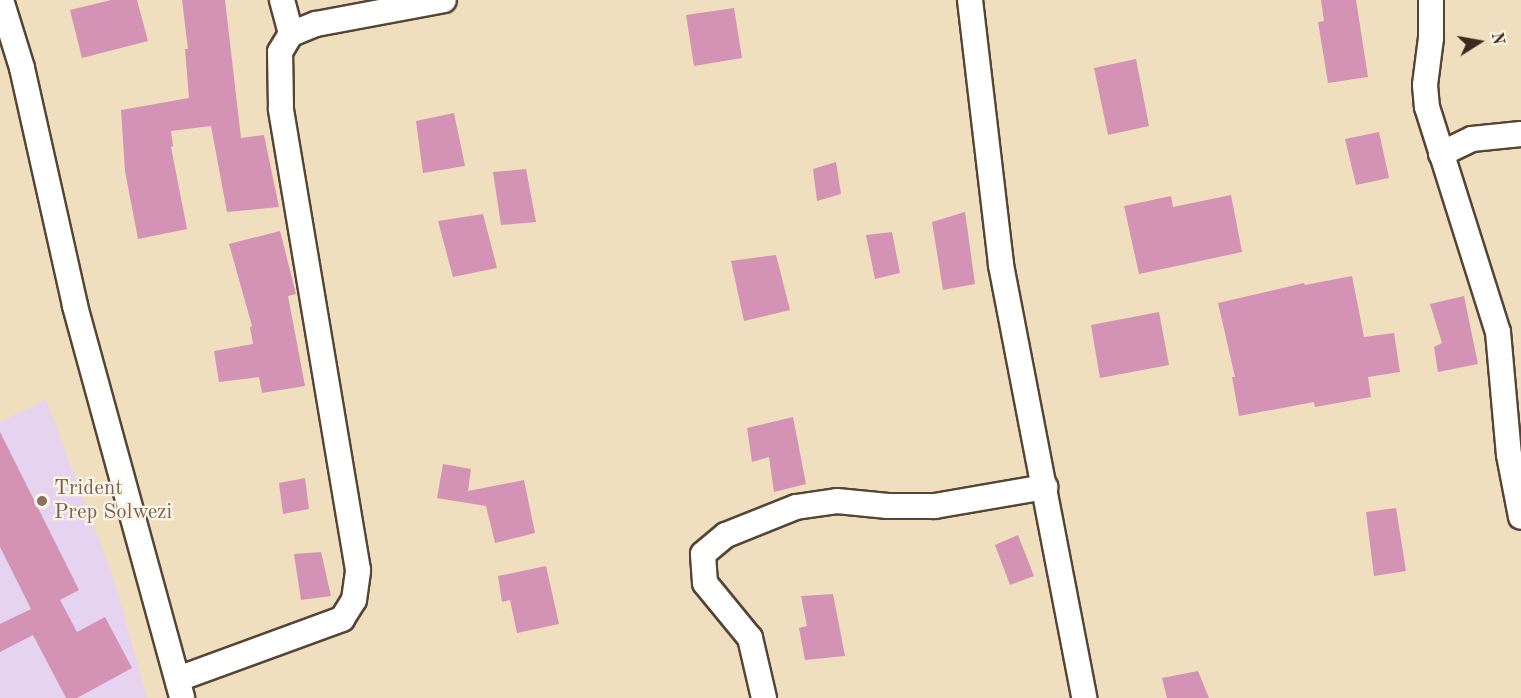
<!DOCTYPE html>
<html>
<head>
<meta charset="utf-8">
<style>
	body { margin:0 }
	#map { position:relative; width:1521px; height:698px; overflow:hidden; background:#efdfbe; font-family:"Old Standard TT",serif }
	div>[style] { position:absolute }
	.built>* { inset:0; background:#e5d3f0 }
	.building>* { inset:0; background:#d493b4 }
	.roads { filter:drop-shadow(2px 0 #564536) drop-shadow(-2px 0 #564536) drop-shadow(0 2px #564536) drop-shadow(0 -2px #564536) }
	.minor>* { height:24px; margin:-12px; padding:0 12px; transform-origin:12px; border-radius:12px; background:#fff }
	.dots>* { width:16px; height:16px; translate:-50% -50%; box-sizing:border-box; border:3px solid #fcf5e5; border-radius:50% }
	span { translate:-50% -50%; white-space:nowrap; text-align:center; line-height:1.15; -webkit-text-stroke:4.5px #fcf5e5; paint-order:stroke }
	.education-label { font-size:21px; color:#785e54 }
	.left { translate:0 -50%; text-align:left }
	.north { position:absolute; left:1449px; top:12px; width:60px; height:60px; -webkit-text-stroke:4px #fcf5e5; paint-order:stroke; rotate:79deg; font-size:16px; font-weight:700; line-height:24px; text-align:center; color:#3b2a1e }
	.north::after { content:''; display:block; margin:auto; width:21px; height:27px; background:#3b2a1e; clip-path:polygon(50% 0,100% 100%,50% 72%,0 100%) }
</style>
</head>
<body>
<div id="map">
	<div class="built">
		<div style="clip-path:polygon(46px 400px,114px 580px,147px 698px,0 698px,0 422px)"></div>
	</div>
	<div class="building">
		<div style="clip-path:polygon(111px 0,137px 0,148px 41px,82px 58px,70px 10px)"></div>
		<div style="clip-path:polygon(182px 0,225px 0,241px 138px,264px 135px,279px 207px,227px 212px,211px 126px,171px 131px,173px 146px,171px 147px,187px 229px,138px 239px,125px 171px,121px 110px,189px 98px,185px 49px,188px 49px)"></div>
		<div style="clip-path:polygon(1321px 0,1356px 0,1368px 77px,1328px 83px,1318px 22px,1324px 21px)"></div>
		<div style="clip-path:polygon(734px 8px,742px 58px,694px 66px,686px 15px)"></div>
		<div style="clip-path:polygon(1136px 59px,1149px 126px,1108px 135px,1094px 68px)"></div>
		<div style="clip-path:polygon(454px 113px,465px 166px,423px 173px,416px 121px)"></div>
		<div style="clip-path:polygon(1379px 132px,1389px 178px,1356px 185px,1345px 139px)"></div>
		<div style="clip-path:polygon(836px 162px,841px 194px,817px 201px,813px 169px)"></div>
		<div style="clip-path:polygon(526px 169px,536px 222px,501px 225px,493px 172px)"></div>
		<div style="clip-path:polygon(1231px 195px,1242px 252px,1139px 274px,1124px 206px,1171px 196px,1173px 207px)"></div>
		<div style="clip-path:polygon(965px 212px,975px 284px,943px 290px,932px 222px)"></div>
		<div style="clip-path:polygon(483px 214px,497px 268px,453px 277px,438px 221px)"></div>
		<div style="clip-path:polygon(280px 231px,296px 294px,288px 296px,305px 386px,262px 393px,259px 377px,219px 382px,214px 351px,253px 344px,250px 327px,252px 326px,229px 244px)"></div>
		<div style="clip-path:polygon(892px 232px,900px 273px,875px 279px,866px 235px)"></div>
		<div style="clip-path:polygon(776px 255px,790px 310px,744px 321px,731px 261px)"></div>
		<div style="clip-path:polygon(1352px 276px,1364px 337px,1394px 333px,1400px 372px,1368px 377px,1371px 397px,1315px 407px,1314px 402px,1239px 416px,1232px 377px,1235px 377px,1218px 303px,1304px 283px,1305px 285px)"></div>
		<div style="clip-path:polygon(1464px 296px,1478px 364px,1438px 372px,1434px 347px,1442px 343px,1430px 304px)"></div>
		<div style="clip-path:polygon(1159px 312px,1169px 365px,1100px 378px,1091px 325px)"></div>
		<div style="clip-path:polygon(793px 417px,806px 484px,774px 492px,769px 457px,752px 462px,747px 428px)"></div>
		<div style="clip-path:polygon(0 432px,79px 590px,60px 600px,77px 632px,105px 617px,132px 668px,77px 698px,66px 698px,33px 635px,0 652px,0 624px,31px 609px,0 547px)"></div>
		<div style="clip-path:polygon(443px 464px,471px 469px,468px 491px,524px 480px,535px 533px,495px 543px,486px 506px,437px 498px)"></div>
		<div style="clip-path:polygon(305px 478px,309px 509px,283px 514px,279px 483px)"></div>
		<div style="clip-path:polygon(1396px 508px,1406px 571px,1374px 576px,1366px 512px)"></div>
		<div style="clip-path:polygon(1018px 535px,1034px 576px,1010px 585px,995px 545px)"></div>
		<div style="clip-path:polygon(321px 552px,331px 596px,301px 600px,294px 554px)"></div>
		<div style="clip-path:polygon(546px 566px,559px 624px,517px 633px,510px 600px,502px 602px,498px 576px)"></div>
		<div style="clip-path:polygon(833px 594px,845px 656px,805px 660px,799px 628px,807px 626px,801px 596px)"></div>
		<div style="clip-path:polygon(1198px 671px,1209px 698px,1167px 698px,1162px 678px)"></div>
	</div>
	<div class="roads">
		<div class="minor">
			<div style="left:1px;top:0;width:71px;rotate:72.8deg"></div>
			<div style="left:22px;top:68px;width:244px;rotate:77.4deg"></div>
			<div style="left:75px;top:306px;width:406px;rotate:74.7deg"></div>
			<div style="left:282px;top:0;width:35px;rotate:75deg"></div>
			<div style="left:970px;top:0;width:267px;rotate:83.3deg"></div>
			<div style="left:1001px;top:265px;width:441px;rotate:79.1deg"></div>
			<div style="left:1431px;top:0;width:38px;rotate:90deg"></div>
			<div style="left:1431px;top:38px;width:47px;rotate:97.3deg"></div>
			<div style="left:1425px;top:85px;width:22px;rotate:85deg"></div>
			<div style="left:1427px;top:107px;width:236px;rotate:72.5deg"></div>
			<div style="left:1498px;top:332px;width:123px;rotate:84.9deg"></div>
			<div style="left:1509px;top:455px;width:63px;rotate:79deg"></div>
			<div style="left:1441px;top:154px;width:34px;rotate:-26deg"></div>
			<div style="left:1472px;top:139px;width:49px;rotate:-5.8deg"></div>
			<div style="left:178px;top:679px;width:175px;rotate:-20.1deg"></div>
			<div style="left:342px;top:619px;width:22px;rotate:-58deg"></div>
			<div style="left:354px;top:600px;width:30px;rotate:-82deg"></div>
			<div style="left:358px;top:570px;width:468px;rotate:-99.5deg"></div>
			<div style="left:281px;top:108px;width:56px;rotate:-91deg"></div>
			<div style="left:280px;top:52px;width:21px;rotate:-59deg"></div>
			<div style="left:291px;top:34px;width:27px;rotate:-22deg"></div>
			<div style="left:316px;top:24px;width:130px;rotate:-10.6deg"></div>
			<div style="left:764px;top:698px;width:62px;rotate:-103.1deg"></div>
			<div style="left:750px;top:638px;width:71px;rotate:-129.3deg"></div>
			<div style="left:705px;top:583px;width:29px;rotate:-94deg"></div>
			<div style="left:703px;top:554px;width:30px;rotate:-40deg"></div>
			<div style="left:726px;top:535px;width:75px;rotate:-21.8deg"></div>
			<div style="left:796px;top:507px;width:41px;rotate:-8.3deg"></div>
			<div style="left:837px;top:501px;width:51px;rotate:5.6deg"></div>
			<div style="left:888px;top:506px;width:47px"></div>
			<div style="left:935px;top:506px;width:112px;rotate:-9.8deg"></div>
		</div>
	</div>
	<div class="dots">
		<div style="left:42px;top:501px;background:#8d6e63"></div>
	</div>
	<div class="education-label">
		<span class="left" style="left:54px;top:501px">Trident<br>Prep Solwezi</span>
	</div>
	<div class="north">N</div>
</div>
</body>
</html>
